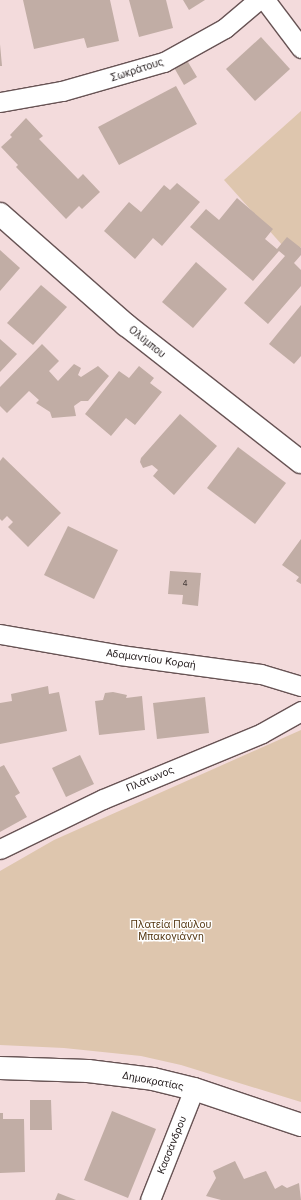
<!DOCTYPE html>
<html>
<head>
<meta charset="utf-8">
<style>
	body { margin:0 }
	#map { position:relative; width:301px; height:1200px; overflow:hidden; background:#f3dbdc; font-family:Inter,sans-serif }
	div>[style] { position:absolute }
	.green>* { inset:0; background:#dec6ae }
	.building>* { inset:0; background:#c1ada5 }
	.roads { filter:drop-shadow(1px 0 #675354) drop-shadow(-1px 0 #675354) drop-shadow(0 1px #675354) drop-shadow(0 -1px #675354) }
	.street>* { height:19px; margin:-9.5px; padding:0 9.5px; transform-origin:9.5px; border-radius:9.5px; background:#fff }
	.secondary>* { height:22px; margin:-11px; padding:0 11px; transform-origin:11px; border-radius:11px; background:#fff }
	span { translate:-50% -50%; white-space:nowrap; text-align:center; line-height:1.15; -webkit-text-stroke:3px #fff; paint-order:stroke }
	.number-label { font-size:8px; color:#473c3a }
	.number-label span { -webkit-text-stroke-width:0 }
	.street-label { font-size:10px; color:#1e1617 }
	.park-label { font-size:10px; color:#51330d }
</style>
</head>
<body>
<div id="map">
	<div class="green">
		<div style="clip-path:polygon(301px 111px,301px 247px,292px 256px,224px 180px)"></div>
		<div style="clip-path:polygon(301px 730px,301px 1102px,181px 1065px,141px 1056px,64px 1048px,0 1045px,0 871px,54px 840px)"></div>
	</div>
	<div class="building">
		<div style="clip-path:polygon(23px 0,110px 0,119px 41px,87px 48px,84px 38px,34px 49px)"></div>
		<div style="clip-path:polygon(129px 0,166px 0,173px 28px,139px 37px)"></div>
		<div style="clip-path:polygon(183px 0,205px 0,189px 10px)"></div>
		<div style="clip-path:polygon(261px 37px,290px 69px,255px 101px,226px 69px)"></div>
		<div style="clip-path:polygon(0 44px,2px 66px,0 66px)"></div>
		<div style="clip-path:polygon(185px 57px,197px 77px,184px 85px,172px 64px)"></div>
		<div style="clip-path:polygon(176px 86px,197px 124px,119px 165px,98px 127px)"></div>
		<div style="clip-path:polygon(26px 118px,43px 136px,39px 139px,78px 179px,83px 174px,100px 192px,82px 209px,79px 206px,66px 219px,16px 167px,18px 165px,1px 147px,12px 137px,10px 135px)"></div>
		<div style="clip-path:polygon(177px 183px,200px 202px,162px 246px,153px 238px,135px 259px,104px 231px,129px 202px,141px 212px,164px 185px,170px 190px)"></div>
		<div style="clip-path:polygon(237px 198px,273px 229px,265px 239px,277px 249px,287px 237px,301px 248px,301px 255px,294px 263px,301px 270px,301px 286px,268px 324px,244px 303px,285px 256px,279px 251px,253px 281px,190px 227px,206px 209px,219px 220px)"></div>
		<div style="clip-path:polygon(0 250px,20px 268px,0 291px)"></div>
		<div style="clip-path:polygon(196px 262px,227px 289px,193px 328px,162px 302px)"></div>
		<div style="clip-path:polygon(41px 285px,67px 307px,33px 345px,7px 323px)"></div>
		<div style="clip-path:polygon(301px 305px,301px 356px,294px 364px,269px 344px)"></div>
		<div style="clip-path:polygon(0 339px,17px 354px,0 372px)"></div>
		<div style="clip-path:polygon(42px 344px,59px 361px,49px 371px,58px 381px,74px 364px,81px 368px,78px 375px,81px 377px,98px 366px,109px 376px,88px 401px,81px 401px,74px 406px,76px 416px,52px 418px,50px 412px,36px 403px,39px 400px,29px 391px,7px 413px,0 406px,0 387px)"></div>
		<div style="clip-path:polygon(139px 366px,154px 378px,150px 383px,162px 392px,135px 425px,126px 418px,111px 436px,85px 414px,119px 371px,129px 378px)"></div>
		<div style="clip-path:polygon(180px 414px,217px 446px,174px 495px,153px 476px,158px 470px,152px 465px,143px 468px,140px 462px,141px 458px)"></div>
		<div style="clip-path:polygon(238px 447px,286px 483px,255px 524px,207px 488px)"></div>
		<div style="clip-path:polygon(3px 457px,61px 513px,28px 547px,8px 527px,13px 522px,7px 516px,2px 521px,0 519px,0 461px)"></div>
		<div style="clip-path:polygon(68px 526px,118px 550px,94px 599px,44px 575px)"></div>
		<div style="clip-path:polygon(301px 539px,301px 584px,296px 581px,299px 577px,282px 565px)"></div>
		<div style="clip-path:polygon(170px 571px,201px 573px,198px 606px,182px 604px,183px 595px,168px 594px)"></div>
		<div style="clip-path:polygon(48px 686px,49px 694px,59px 692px,67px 731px,0 744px,0 703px,12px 701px,11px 694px)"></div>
		<div style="clip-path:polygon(113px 692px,127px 695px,126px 698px,142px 696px,145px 730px,99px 735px,95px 701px,103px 700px,105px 693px)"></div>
		<div style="clip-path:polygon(205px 697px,209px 733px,157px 739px,153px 703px)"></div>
		<div style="clip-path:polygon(80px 755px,94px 784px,66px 797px,52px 768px)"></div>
		<div style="clip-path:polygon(4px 765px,20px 793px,15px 796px,27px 817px,0 832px,0 767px)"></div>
		<div style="clip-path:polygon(30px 1100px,51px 1100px,52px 1130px,30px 1130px)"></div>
		<div style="clip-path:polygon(112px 1111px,156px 1129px,128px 1198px,84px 1180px)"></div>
		<div style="clip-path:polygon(0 1113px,3px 1113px,3px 1119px,24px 1119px,25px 1172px,0 1173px)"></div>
		<div style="clip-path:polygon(235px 1161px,244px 1179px,266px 1171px,275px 1189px,282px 1185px,287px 1188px,299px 1183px,301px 1200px,221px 1200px,206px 1196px,216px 1178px,213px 1171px)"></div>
		<div style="clip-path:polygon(58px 1193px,76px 1200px,55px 1200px)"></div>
	</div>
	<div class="roads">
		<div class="street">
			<div style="left:265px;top:0;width:60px;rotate:53.1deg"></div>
			<div style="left:0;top:102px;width:63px;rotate:-10.1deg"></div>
			<div style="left:62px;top:91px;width:106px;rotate:-15.9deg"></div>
			<div style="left:164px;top:62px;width:70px;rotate:-29.1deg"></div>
			<div style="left:225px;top:28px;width:43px;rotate:-40.3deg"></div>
			<div style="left:0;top:634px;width:122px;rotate:9.9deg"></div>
			<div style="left:120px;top:655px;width:142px;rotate:7.7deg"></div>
			<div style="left:261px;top:674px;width:42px;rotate:16.7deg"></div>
			<div style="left:0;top:849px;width:114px;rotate:-25.9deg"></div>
			<div style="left:103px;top:799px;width:172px;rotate:-22.5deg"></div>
			<div style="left:262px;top:733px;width:45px;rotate:-29.4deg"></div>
			<div style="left:150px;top:1200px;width:119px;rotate:-68.4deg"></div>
		</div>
		<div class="secondary">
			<div style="left:0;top:214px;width:168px;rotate:41.4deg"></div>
			<div style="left:126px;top:325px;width:222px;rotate:38.1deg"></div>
			<div style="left:0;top:1068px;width:88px;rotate:2deg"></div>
			<div style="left:88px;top:1071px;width:65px;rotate:7deg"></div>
			<div style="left:153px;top:1079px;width:42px;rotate:13.7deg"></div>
			<div style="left:194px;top:1089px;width:113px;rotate:18.6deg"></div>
		</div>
	</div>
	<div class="number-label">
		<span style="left:185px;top:584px">4</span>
	</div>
	<div class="street-label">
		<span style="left:137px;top:70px;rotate:-18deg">Σωκράτους</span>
		<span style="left:147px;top:342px;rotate:39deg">Ολύμπου</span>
		<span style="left:151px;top:659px;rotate:8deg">Αδαμαντίου Κοραή</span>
		<span style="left:150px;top:779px;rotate:-23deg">Πλάτωνος</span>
		<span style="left:153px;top:1081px;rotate:11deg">Δημοκρατίας</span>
		<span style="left:172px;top:1145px;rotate:-68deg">Κασσάνδρου</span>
	</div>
	<div class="park-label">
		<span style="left:171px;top:930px">Πλατεία Παύλου<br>Μπακογιάννη</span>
	</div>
</div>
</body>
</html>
